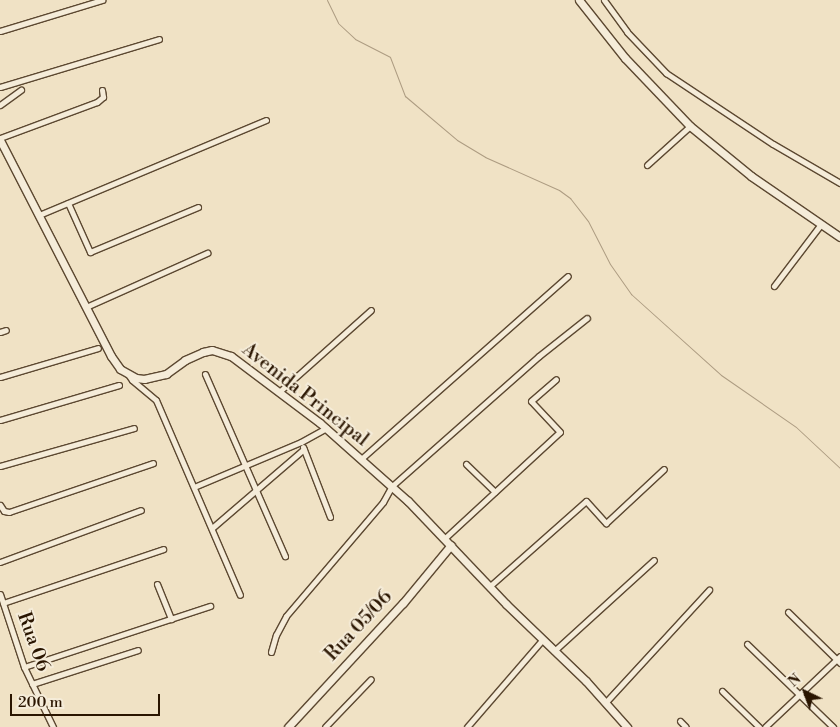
<!DOCTYPE html>
<html>
<head>
<meta charset="utf-8">
<style>
	body { margin:0 }
	#map { position:relative; width:840px; height:727px; overflow:hidden; background:#f0e2c5; font-family:"Libre Bodoni",serif }
	div>[style] { position:absolute }
	.stream>* { height:1px; margin:-0.5px; padding:0 0.5px; transform-origin:0.5px; border-radius:0.5px; background:#ad9c82 }
	.roads { filter:drop-shadow(1px 0 #5c4831) drop-shadow(-1px 0 #5c4831) drop-shadow(0 1px #5c4831) drop-shadow(0 -1px #5c4831) }
	.street>* { height:5px; margin:-2.5px; padding:0 2.5px; transform-origin:2.5px; border-radius:2.5px; background:#f5ecd9 }
	.secondary>* { height:7px; margin:-3.5px; padding:0 3.5px; transform-origin:3.5px; border-radius:3.5px; background:#f5ecd9 }
	span { translate:-50% -50%; white-space:nowrap; text-align:center; line-height:1.15; -webkit-text-stroke:4px #f5ecd9; paint-order:stroke }
	.street-label { font-size:19px; color:#2a1500 }
	.north { position:absolute; left:780px; top:667px; width:50px; height:50px; -webkit-text-stroke:4px #f5ecd9; paint-order:stroke; rotate:318deg; font-size:14px; font-weight:700; line-height:20px; text-align:center; color:#2a1500 }
	.north::after { content:''; display:block; margin:auto; width:18px; height:22px; background:#2a1500; clip-path:polygon(50% 0,100% 100%,50% 72%,0 100%) }
	.scale { position:absolute; left:10px; top:694px; width:150px; height:22px; box-sizing:border-box; border:2px solid #2a1500; border-top:0; padding-left:6px; font-size:15px; line-height:18px; white-space:nowrap; color:#2a1500; -webkit-text-stroke:4px #f5ecd9; paint-order:stroke }
</style>
</head>
<body>
<div id="map">
	<div class="stream">
		<div style="left:327px;top:0;width:25px;rotate:64deg"></div>
		<div style="left:338px;top:23px;width:23px;rotate:43deg"></div>
		<div style="left:355px;top:39px;width:39px;rotate:27deg"></div>
		<div style="left:390px;top:57px;width:42px;rotate:69deg"></div>
		<div style="left:405px;top:96px;width:68px;rotate:40.2deg"></div>
		<div style="left:457px;top:140px;width:33px;rotate:31deg"></div>
		<div style="left:485px;top:157px;width:81px;rotate:24deg"></div>
		<div style="left:559px;top:190px;width:14px;rotate:36deg"></div>
		<div style="left:570px;top:198px;width:29px;rotate:52deg"></div>
		<div style="left:588px;top:221px;width:48px;rotate:62.9deg"></div>
		<div style="left:610px;top:264px;width:37px;rotate:55deg"></div>
		<div style="left:631px;top:294px;width:121px;rotate:42deg"></div>
		<div style="left:721px;top:375px;width:91px;rotate:34.7deg"></div>
		<div style="left:796px;top:427px;width:60px;rotate:43deg"></div>
	</div>
	<div class="roads">
		<div class="street">
			<div style="left:604px;top:0;width:39px;rotate:54deg"></div>
			<div style="left:627px;top:32px;width:57px;rotate:46.4deg"></div>
			<div style="left:666px;top:73px;width:128px;rotate:33.6deg"></div>
			<div style="left:773px;top:144px;width:78px;rotate:30.2deg"></div>
			<div style="left:0;top:31px;width:107px;rotate:-16.9deg"></div>
			<div style="left:0;top:87px;width:166px;rotate:-16.8deg"></div>
			<div style="left:0;top:105px;width:26px;rotate:-36deg"></div>
			<div style="left:0;top:138px;width:103px;rotate:-20.4deg"></div>
			<div style="left:97px;top:102px;width:8px;rotate:-40deg"></div>
			<div style="left:103px;top:97px;width:7px;rotate:-98deg"></div>
			<div style="left:647px;top:165px;width:58px;rotate:-42.2deg"></div>
			<div style="left:68px;top:203px;width:54px;rotate:65.8deg"></div>
			<div style="left:90px;top:252px;width:117px;rotate:-22.6deg"></div>
			<div style="left:39px;top:215px;width:246px;rotate:-22.7deg"></div>
			<div style="left:774px;top:286px;width:78px;rotate:-52.8deg"></div>
			<div style="left:86px;top:307px;width:133px;rotate:-24.1deg"></div>
			<div style="left:0;top:332px;width:6px;rotate:-18deg"></div>
			<div style="left:128px;top:374px;width:7px;rotate:56deg"></div>
			<div style="left:132px;top:380px;width:31px;rotate:40deg"></div>
			<div style="left:156px;top:400px;width:212px;rotate:66.7deg"></div>
			<div style="left:205px;top:374px;width:199px;rotate:66.3deg"></div>
			<div style="left:0;top:377px;width:102px;rotate:-16.5deg"></div>
			<div style="left:279px;top:392px;width:123px;rotate:-41.7deg"></div>
			<div style="left:0;top:420px;width:124px;rotate:-16.4deg"></div>
			<div style="left:303px;top:447px;width:75px;rotate:68.9deg"></div>
			<div style="left:361px;top:459px;width:276px;rotate:-41.5deg"></div>
			<div style="left:466px;top:464px;width:40px;rotate:44deg"></div>
			<div style="left:0;top:466px;width:139px;rotate:-15.8deg"></div>
			<div style="left:194px;top:487px;width:116px;rotate:-22.8deg"></div>
			<div style="left:301px;top:442px;width:29px;rotate:-29deg"></div>
			<div style="left:0;top:505px;width:7px;rotate:56deg"></div>
			<div style="left:4px;top:511px;width:5px;rotate:11deg"></div>
			<div style="left:9px;top:512px;width:152px;rotate:-18.8deg"></div>
			<div style="left:212px;top:528px;width:121px;rotate:-40.7deg"></div>
			<div style="left:445px;top:538px;width:156px;rotate:-42.7deg"></div>
			<div style="left:560px;top:432px;width:42px;rotate:-133.1deg"></div>
			<div style="left:531px;top:401px;width:33px;rotate:-41deg"></div>
			<div style="left:0;top:562px;width:150px;rotate:-20.2deg"></div>
			<div style="left:157px;top:584px;width:38px;rotate:68deg"></div>
			<div style="left:490px;top:586px;width:128px;rotate:-41.5deg"></div>
			<div style="left:586px;top:501px;width:30px;rotate:48deg"></div>
			<div style="left:606px;top:523px;width:79px;rotate:-43deg"></div>
			<div style="left:0;top:594px;width:77px;rotate:71.8deg"></div>
			<div style="left:24px;top:667px;width:67px;rotate:64.2deg"></div>
			<div style="left:3px;top:603px;width:169px;rotate:-18.6deg"></div>
			<div style="left:788px;top:612px;width:73px;rotate:44.4deg"></div>
			<div style="left:747px;top:644px;width:120px;rotate:44deg"></div>
			<div style="left:554px;top:651px;width:135px;rotate:-42.3deg"></div>
			<div style="left:271px;top:652px;width:18px;rotate:-74deg"></div>
			<div style="left:276px;top:635px;width:21px;rotate:-62deg"></div>
			<div style="left:286px;top:616px;width:150px;rotate:-49.6deg"></div>
			<div style="left:383px;top:502px;width:18px;rotate:-61deg"></div>
			<div style="left:392px;top:486px;width:196px;rotate:-41.5deg"></div>
			<div style="left:539px;top:356px;width:61px;rotate:-38.4deg"></div>
			<div style="left:24px;top:667px;width:196px;rotate:-18.2deg"></div>
			<div style="left:32px;top:684px;width:111px;rotate:-17.8deg"></div>
			<div style="left:722px;top:691px;width:52px;rotate:44.2deg"></div>
			<div style="left:605px;top:703px;width:154px;rotate:-47.4deg"></div>
			<div style="left:680px;top:721px;width:8px;rotate:45deg"></div>
			<div style="left:325px;top:727px;width:66px;rotate:-46.2deg"></div>
			<div style="left:467px;top:727px;width:115px;rotate:-49.2deg"></div>
			<div style="left:765px;top:727px;width:103px;rotate:-43.4deg"></div>
		</div>
		<div class="secondary">
			<div style="left:579px;top:0;width:74px;rotate:51.6deg"></div>
			<div style="left:625px;top:58px;width:94px;rotate:46.3deg"></div>
			<div style="left:690px;top:126px;width:79px;rotate:39.3deg"></div>
			<div style="left:751px;top:176px;width:108px;rotate:34.4deg"></div>
			<div style="left:0;top:140px;width:243px;rotate:62.8deg"></div>
			<div style="left:111px;top:356px;width:16px;rotate:55deg"></div>
			<div style="left:120px;top:369px;width:18px;rotate:29deg"></div>
			<div style="left:136px;top:378px;width:8px;rotate:7deg"></div>
			<div style="left:144px;top:379px;width:23px;rotate:-13deg"></div>
			<div style="left:166px;top:374px;width:24px;rotate:-36deg"></div>
			<div style="left:185px;top:360px;width:20px;rotate:-24deg"></div>
			<div style="left:203px;top:352px;width:9px;rotate:-13deg"></div>
			<div style="left:212px;top:350px;width:20px;rotate:18deg"></div>
			<div style="left:231px;top:356px;width:111px;rotate:37deg"></div>
			<div style="left:320px;top:423px;width:118px;rotate:41.6deg"></div>
			<div style="left:408px;top:501px;width:142px;rotate:46.4deg"></div>
			<div style="left:506px;top:604px;width:111px;rotate:43.9deg"></div>
			<div style="left:586px;top:681px;width:62px;rotate:48.3deg"></div>
			<div style="left:288px;top:727px;width:169px;rotate:-47.2deg"></div>
			<div style="left:403px;top:603px;width:75px;rotate:-50.4deg"></div>
		</div>
	</div>
	<div class="street-label">
		<span style="left:305px;top:395px;rotate:38deg">Avenida Principal</span>
		<span style="left:359px;top:626px;rotate:-47deg">Rua 05/06</span>
		<span style="left:33px;top:642px;rotate:70deg">Rua 06</span>
	</div>
	<div class="north">N</div>
	<div class="scale">200 m</div>
</div>
</body>
</html>
